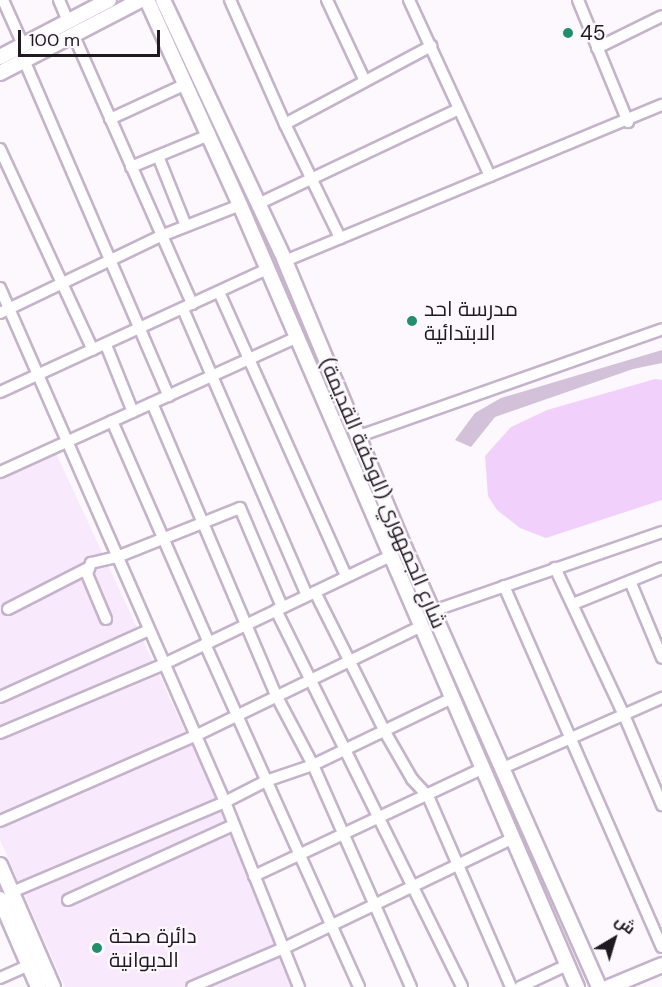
<!DOCTYPE html>
<html>
<head>
<meta charset="utf-8">
<style>
	body { margin:0 }
	#map { position:relative; width:662px; height:987px; overflow:hidden; background:#fcf8fd; font-family:"DM Sans",Cairo,sans-serif }
	div>[style] { position:absolute }
	.built>* { inset:0; background:#f8e9fd }
	.green>* { inset:0; background:#f1d1fb }
	.building>* { inset:0; background:#d3c0d9 }
	.roads { filter:drop-shadow(2px 0 #c5b3cb) drop-shadow(-2px 0 #c5b3cb) drop-shadow(0 2px #c5b3cb) drop-shadow(0 -2px #c5b3cb) }
	.minor>* { height:10px; margin:-5px; padding:0 5px; transform-origin:5px; border-radius:5px; background:#fff }
	.major>* { height:14px; margin:-7px; padding:0 7px; transform-origin:7px; border-radius:7px; background:#fff }
	.dots>* { width:16px; height:16px; translate:-50% -50%; box-sizing:border-box; border:3px solid #fcf8fd; border-radius:50% }
	span { translate:-50% -50%; white-space:nowrap; text-align:center; line-height:1.15; -webkit-text-stroke:4.5px #fcf8fd; paint-order:stroke }
	.poi-label { font-size:21px; color:#201922 }
	.left { translate:0 -50%; text-align:left }
	.street-label { font-size:21px; color:#201922 }
	.north { position:absolute; left:584px; top:909px; width:60px; height:60px; -webkit-text-stroke:4px #fcf8fd; paint-order:stroke; rotate:38deg; font-size:16px; font-weight:700; line-height:24px; text-align:center; color:#201922 }
	.north::after { content:''; display:block; margin:auto; width:21px; height:27px; background:#201922; clip-path:polygon(50% 0,100% 100%,50% 72%,0 100%) }
	.scale { position:absolute; left:18px; top:30px; width:142px; height:27px; box-sizing:border-box; border:3px solid #201922; border-top:0; padding-left:8px; font-size:18px; line-height:21px; white-space:nowrap; color:#201922; -webkit-text-stroke:4px #fcf8fd; paint-order:stroke }
</style>
</head>
<body>
<div id="map">
	<div class="built">
		<div style="clip-path:polygon(54px 449px,304px 987px,65px 987px,0 840px,0 475px)"></div>
	</div>
	<div class="green">
		<div style="clip-path:polygon(655px 379px,662px 380px,662px 500px,546px 538px,520px 528px,497px 510px,488px 496px,485px 456px,511px 427px,547px 410px)"></div>
	</div>
	<div class="building">
		<div style="clip-path:polygon(662px 350px,662px 363px,633px 369px,495px 417px,471px 447px,455px 440px,475px 413px,501px 398px)"></div>
	</div>
	<div class="roads">
		<div class="minor">
			<div style="left:3px;top:0;width:49px;rotate:66deg"></div>
			<div style="left:59px;top:0;width:23px;rotate:67deg"></div>
			<div style="left:230px;top:0;width:136px;rotate:66.1deg"></div>
			<div style="left:285px;top:124px;width:127px;rotate:64.2deg"></div>
			<div style="left:327px;top:0;width:89px;rotate:64.9deg"></div>
			<div style="left:409px;top:0;width:194px;rotate:65.3deg"></div>
			<div style="left:578px;top:0;width:132px;rotate:67.7deg"></div>
			<div style="left:74px;top:36px;width:293px;rotate:66.2deg"></div>
			<div style="left:597px;top:48px;width:72px;rotate:-26.2deg"></div>
			<div style="left:24px;top:60px;width:366px;rotate:66.7deg"></div>
			<div style="left:110px;top:119px;width:81px;rotate:-24.7deg"></div>
			<div style="left:285px;top:124px;width:166px;rotate:-28.1deg"></div>
			<div style="left:0;top:149px;width:221px;rotate:65.2deg"></div>
			<div style="left:158px;top:156px;width:75px;rotate:68.2deg"></div>
			<div style="left:131px;top:167px;width:84px;rotate:-22.3deg"></div>
			<div style="left:258px;top:204px;width:222px;rotate:-25.3deg"></div>
			<div style="left:285px;top:261px;width:408px;rotate:-22.5deg"></div>
			<div style="left:0;top:288px;width:561px;rotate:66.36deg"></div>
			<div style="left:225px;top:802px;width:199px;rotate:68.2deg"></div>
			<div style="left:219px;top:292px;width:311px;rotate:65.9deg"></div>
			<div style="left:183px;top:309px;width:312px;rotate:66.6deg"></div>
			<div style="left:0;top:313px;width:178px;rotate:-25.6deg"></div>
			<div style="left:161px;top:236px;width:85px;rotate:-21.4deg"></div>
			<div style="left:106px;top:345px;width:72px;rotate:68.1deg"></div>
			<div style="left:0;top:392px;width:294px;rotate:-24.7deg"></div>
			<div style="left:152px;top:403px;width:319px;rotate:67deg"></div>
			<div style="left:277px;top:697px;width:77px;rotate:62.1deg"></div>
			<div style="left:313px;top:765px;width:243px;rotate:66.2deg"></div>
			<div style="left:112px;top:421px;width:242px;rotate:66.4deg"></div>
			<div style="left:359px;top:436px;width:321px;rotate:-19.4deg"></div>
			<div style="left:0;top:472px;width:325px;rotate:-24.4deg"></div>
			<div style="left:555px;top:568px;width:162px;rotate:64.9deg"></div>
			<div style="left:624px;top:715px;width:98px;rotate:67.1deg"></div>
			<div style="left:630px;top:581px;width:83px;rotate:67.4deg"></div>
			<div style="left:504px;top:586px;width:394px;rotate:66.4deg"></div>
			<div style="left:315px;top:592px;width:157px;rotate:63.4deg"></div>
			<div style="left:385px;top:732px;width:54px;rotate:60.1deg"></div>
			<div style="left:412px;top:779px;width:23px;rotate:47deg"></div>
			<div style="left:428px;top:796px;width:208px;rotate:66.5deg"></div>
			<div style="left:573px;top:604px;width:96px;rotate:-22deg"></div>
			<div style="left:8px;top:609px;width:90px;rotate:-27.1deg"></div>
			<div style="left:276px;top:610px;width:420px;rotate:63.7deg"></div>
			<div style="left:433px;top:611px;width:242px;rotate:-19deg"></div>
			<div style="left:106px;top:619px;width:49px;rotate:-112.9deg"></div>
			<div style="left:87px;top:574px;width:12px;rotate:-70deg"></div>
			<div style="left:91px;top:563px;width:27px;rotate:-13deg"></div>
			<div style="left:117px;top:557px;width:132px;rotate:-21.7deg"></div>
			<div style="left:240px;top:508px;width:108px;rotate:67deg"></div>
			<div style="left:205px;top:644px;width:376px;rotate:65.8deg"></div>
			<div style="left:0;top:697px;width:163px;rotate:-24.2deg"></div>
			<div style="left:0;top:733px;width:178px;rotate:-22.8deg"></div>
			<div style="left:164px;top:664px;width:250px;rotate:-25.5deg"></div>
			<div style="left:503px;top:768px;width:174px;rotate:-23.8deg"></div>
			<div style="left:0;top:821px;width:213px;rotate:-23.6deg"></div>
			<div style="left:195px;top:736px;width:252px;rotate:-25.9deg"></div>
			<div style="left:254px;top:876px;width:251px;rotate:-25.2deg"></div>
			<div style="left:12px;top:892px;width:231px;rotate:-22.9deg"></div>
			<div style="left:225px;top:802px;width:46px;rotate:-27.1deg"></div>
			<div style="left:266px;top:781px;width:50px;rotate:-18.8deg"></div>
			<div style="left:313px;top:765px;width:154px;rotate:-25.7deg"></div>
			<div style="left:68px;top:900px;width:181px;rotate:-24.4deg"></div>
			<div style="left:0;top:978px;width:32px;rotate:-24deg"></div>
			<div style="left:192px;top:987px;width:100px;rotate:-23deg"></div>
			<div style="left:284px;top:948px;width:253px;rotate:-25.6deg"></div>
			<div style="left:520px;top:987px;width:52px;rotate:-25.1deg"></div>
		</div>
		<div class="major">
			<div style="left:147px;top:0;width:225px;rotate:65.6deg"></div>
			<div style="left:240px;top:205px;width:852px;rotate:66.69deg"></div>
			<div style="left:163px;top:0;width:288px;rotate:64.9deg"></div>
			<div style="left:285px;top:261px;width:312px;rotate:67.4deg"></div>
			<div style="left:405px;top:549px;width:479px;rotate:66.1deg"></div>
			<div style="left:0;top:57px;width:123px;rotate:-27.6deg"></div>
			<div style="left:0;top:73px;width:159px;rotate:-27.4deg"></div>
			<div style="left:0;top:865px;width:133px;rotate:66.5deg"></div>
			<div style="left:0;top:899px;width:96px;rotate:66.6deg"></div>
			<div style="left:609px;top:987px;width:57px;rotate:-22.5deg"></div>
		</div>
	</div>
	<div class="dots">
		<div style="left:568px;top:33px;background:#218e6c"></div>
		<div style="left:412px;top:321px;background:#218e6c"></div>
		<div style="left:97px;top:948px;background:#218e6c"></div>
	</div>
	<div class="poi-label">
		<span class="left" style="left:580px;top:33px">45</span>
		<span class="left" style="left:424px;top:321px">مدرسة احد<br>الابتدائية</span>
		<span class="left" style="left:109px;top:948px">دائرة صحة<br>الديوانية</span>
	</div>
	<div class="street-label">
		<span style="left:383px;top:493px;rotate:67deg">شارع الجمهوري (الوكفة القديمة)</span>
	</div>
	<div class="north">ش</div>
	<div class="scale">100 m</div>
</div>
</body>
</html>
